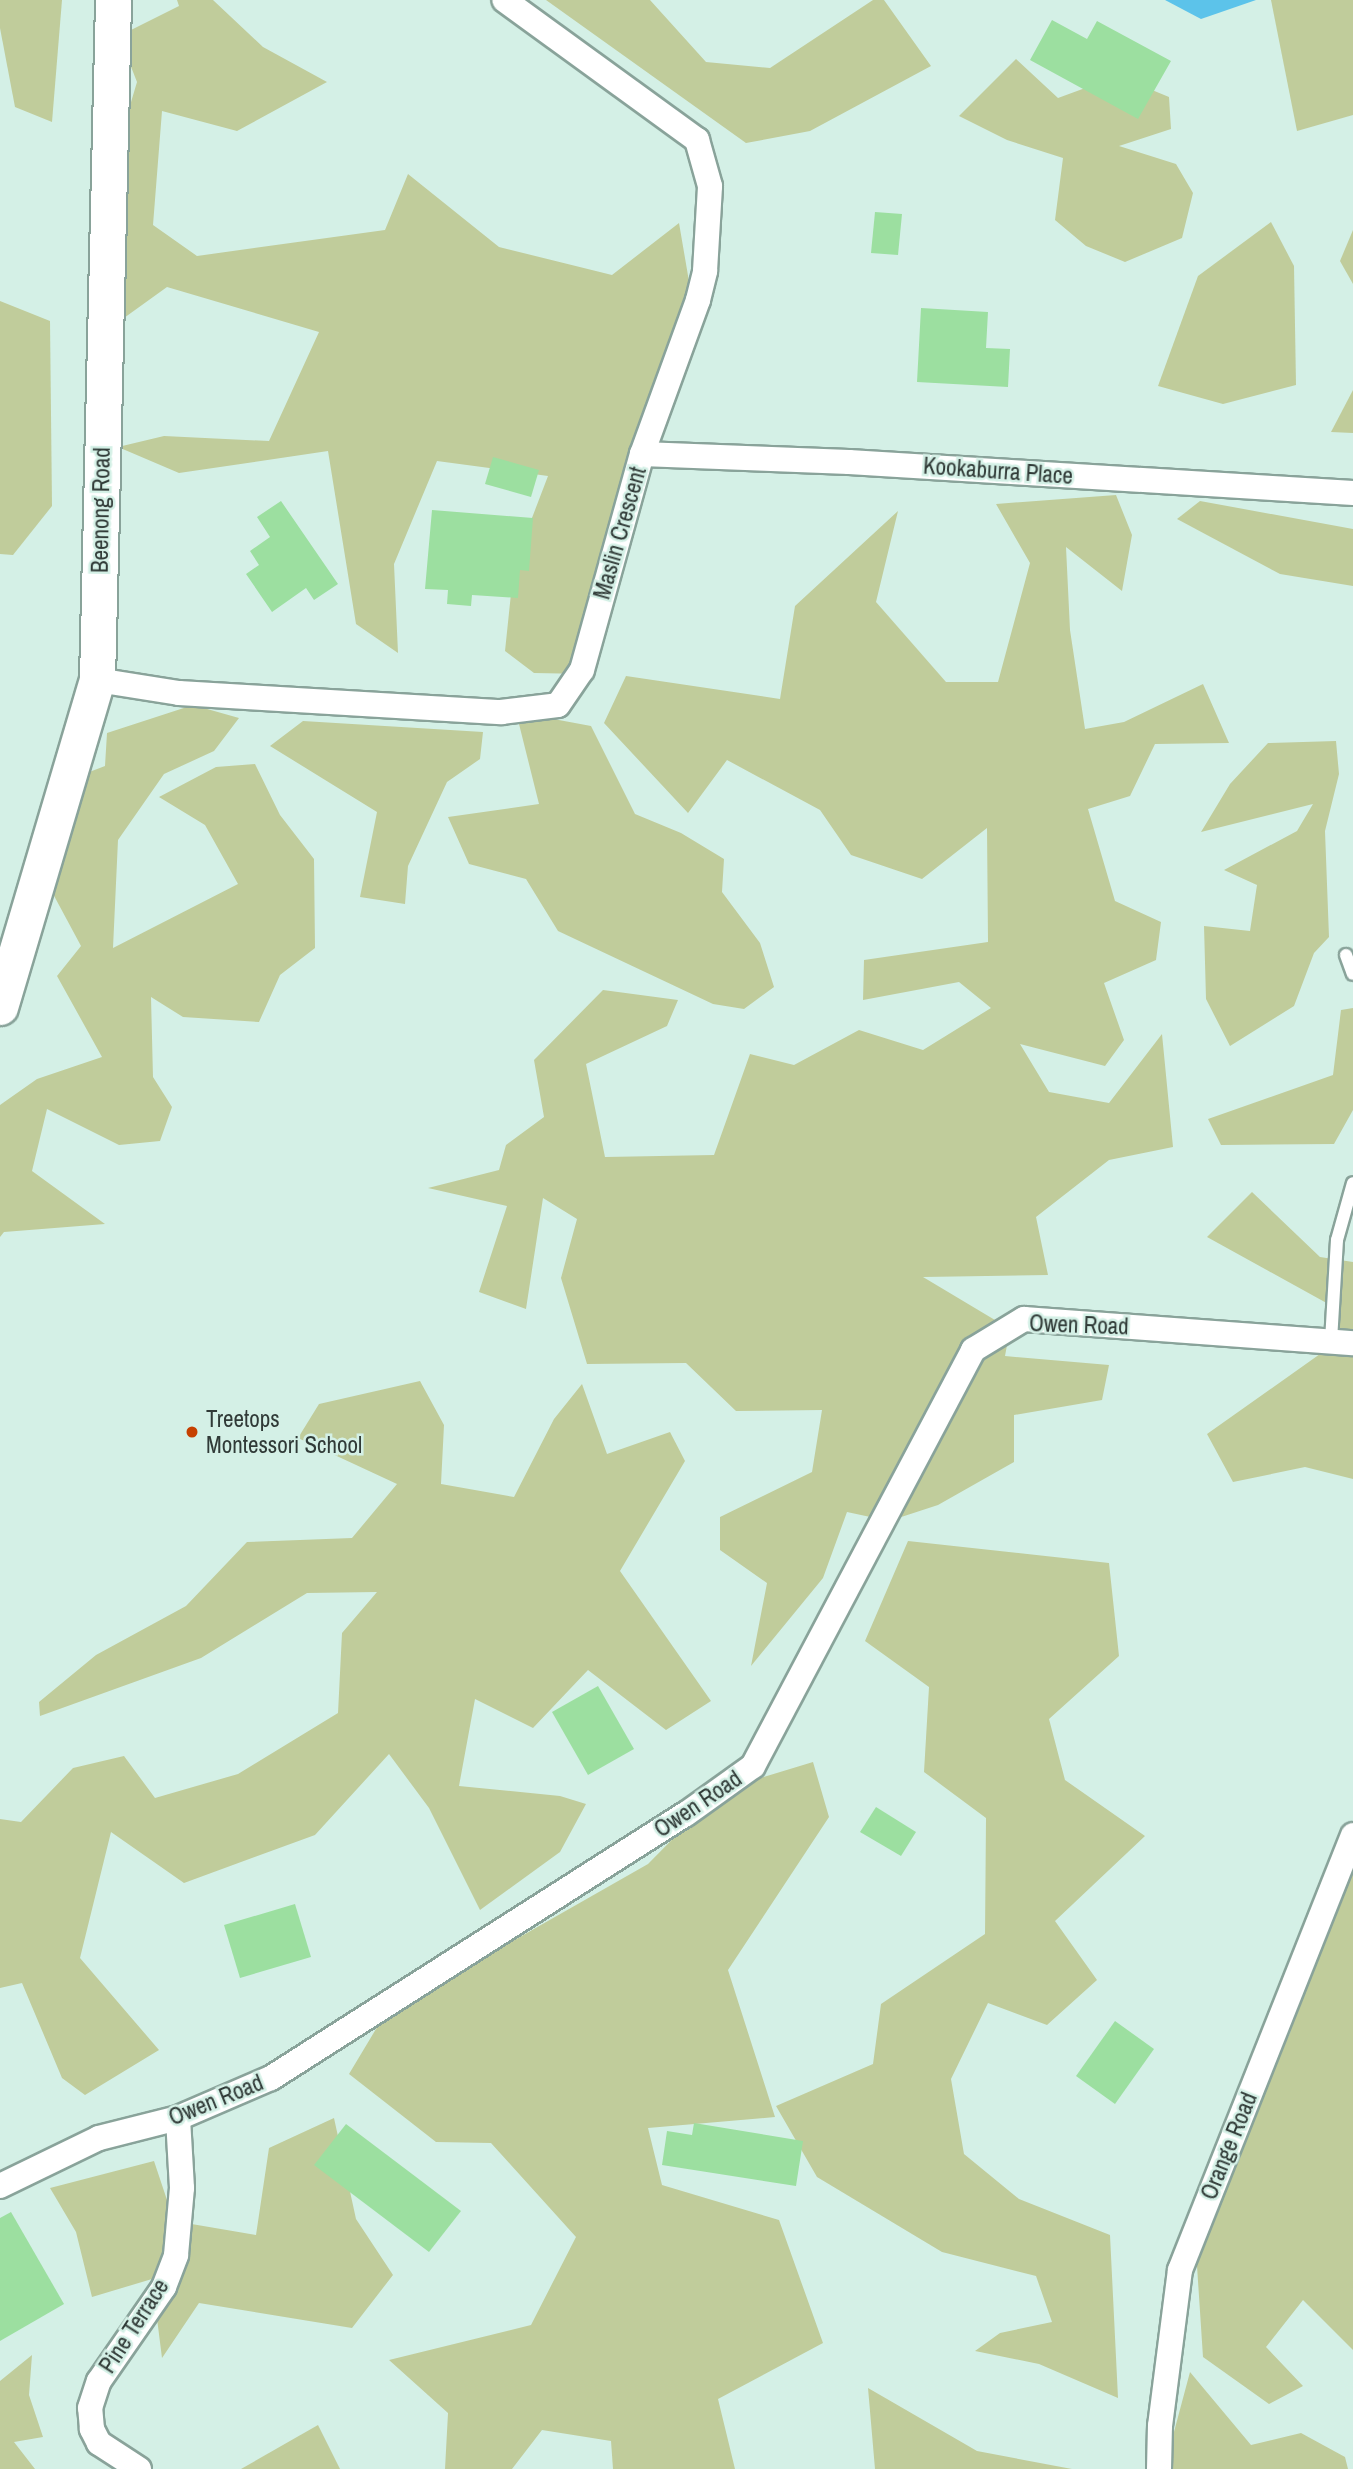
<!DOCTYPE html>
<html>
<head>
<meta charset="utf-8">
<style>
	body { margin:0 }
	#map { position:relative; width:1353px; height:2469px; overflow:hidden; background:#d4f0e6; font-family:"Archivo Narrow",sans-serif }
	div>[style] { position:absolute }
	.green>* { inset:0; background:#c0cc9b }
	.water>* { inset:0; background:#5cc3ea }
	.building>* { inset:0; background:#9cdfa0 }
	.roads { filter:drop-shadow(2px 0 #89a39a) drop-shadow(-2px 0 #89a39a) drop-shadow(0 2px #89a39a) drop-shadow(0 -2px #89a39a) }
	.lane>* { height:12px; margin:-6px; padding:0 6px; transform-origin:6px; border-radius:6px; background:#fff }
	.street>* { height:24px; margin:-12px; padding:0 12px; transform-origin:12px; border-radius:12px; background:#fff }
	.secondary>* { height:35px; margin:-17.5px; padding:0 17.5px; transform-origin:17.5px; border-radius:17.5px; background:#fff }
	.dots>* { width:19px; height:19px; translate:-50% -50%; box-sizing:border-box; border:4px solid #d4f0e6; border-radius:50% }
	span { translate:-50% -50%; white-space:nowrap; text-align:center; line-height:1.15; -webkit-text-stroke:5px #d4f0e6; paint-order:stroke }
	.street-label { font-size:23px; color:#303a37 }
	.poi-label { font-size:23px; color:#303a37 }
	.left { translate:0 -50%; text-align:left }
</style>
</head>
<body>
<div id="map">
	<div class="green">
		<div style="clip-path:polygon(0 0,62px 0,52px 122px,15px 107px,0 28px)"></div>
		<div style="clip-path:polygon(177px 0,213px 0,263px 47px,327px 82px,237px 131px,162px 111px,153px 225px,197px 256px,385px 230px,408px 174px,499px 247px,612px 275px,679px 223px,697px 328px,647px 414px,587px 674px,534px 673px,505px 651px,514px 565px,548px 476px,437px 461px,394px 564px,398px 653px,356px 624px,328px 451px,179px 473px,118px 447px,164px 436px,269px 441px,319px 332px,167px 287px,117px 323px,123px 129px,137px 82px,119px 36px,179px 6px)"></div>
		<div style="clip-path:polygon(546px 0,650px 0,706px 62px,770px 68px,873px 0,884px 0,931px 66px,810px 131px,746px 143px)"></div>
		<div style="clip-path:polygon(1271px 0,1353px 0,1353px 115px,1297px 131px)"></div>
		<div style="clip-path:polygon(1016px 59px,1058px 98px,1118px 76px,1169px 97px,1171px 129px,1119px 146px,1176px 164px,1193px 193px,1182px 238px,1125px 262px,1086px 246px,1055px 220px,1063px 158px,1007px 140px,959px 116px)"></div>
		<div style="clip-path:polygon(1271px 222px,1294px 266px,1296px 385px,1223px 404px,1158px 386px,1198px 276px)"></div>
		<div style="clip-path:polygon(1353px 230px,1353px 284px,1340px 261px)"></div>
		<div style="clip-path:polygon(0 301px,50px 321px,52px 506px,13px 555px,0 554px)"></div>
		<div style="clip-path:polygon(1353px 390px,1353px 433px,1331px 432px)"></div>
		<div style="clip-path:polygon(1116px 495px,1132px 535px,1122px 591px,1066px 547px,1070px 630px,1085px 729px,1124px 722px,1203px 684px,1229px 743px,1155px 744px,1130px 796px,1088px 809px,1115px 901px,1161px 922px,1156px 960px,1104px 983px,1124px 1040px,1105px 1066px,1020px 1044px,1049px 1092px,1109px 1103px,1162px 1034px,1173px 1147px,1109px 1160px,1036px 1217px,1048px 1275px,923px 1277px,1010px 1329px,1005px 1356px,1109px 1365px,1102px 1400px,1014px 1415px,1014px 1462px,938px 1505px,889px 1521px,847px 1512px,823px 1578px,751px 1666px,767px 1583px,720px 1550px,720px 1517px,812px 1472px,822px 1410px,736px 1411px,686px 1363px,587px 1364px,561px 1278px,577px 1219px,543px 1198px,526px 1309px,479px 1292px,507px 1206px,428px 1188px,499px 1170px,506px 1145px,544px 1117px,534px 1060px,603px 990px,678px 1000px,667px 1026px,586px 1064px,605px 1157px,714px 1155px,750px 1054px,794px 1065px,859px 1030px,923px 1050px,991px 1008px,959px 982px,863px 1000px,864px 960px,988px 942px,987px 828px,922px 879px,851px 855px,820px 810px,727px 760px,688px 813px,604px 723px,626px 676px,780px 699px,795px 606px,898px 511px,876px 602px,946px 682px,998px 682px,1030px 563px,996px 504px)"></div>
		<div style="clip-path:polygon(1200px 501px,1353px 529px,1353px 586px,1280px 574px,1177px 519px)"></div>
		<div style="clip-path:polygon(193px 705px,239px 718px,214px 751px,164px 774px,118px 840px,113px 948px,238px 884px,205px 825px,159px 797px,216px 767px,255px 764px,280px 815px,314px 859px,315px 948px,280px 975px,259px 1022px,183px 1017px,151px 997px,153px 1077px,172px 1107px,160px 1141px,119px 1145px,47px 1109px,32px 1171px,105px 1224px,4px 1232px,0 1237px,0 1105px,37px 1079px,102px 1057px,57px 976px,81px 946px,45px 879px,71px 779px,105px 766px,107px 733px)"></div>
		<div style="clip-path:polygon(516px 712px,591px 726px,635px 814px,681px 833px,724px 859px,722px 892px,760px 943px,774px 987px,744px 1009px,713px 1004px,558px 931px,526px 879px,469px 864px,448px 817px,539px 804px)"></div>
		<div style="clip-path:polygon(303px 721px,483px 732px,480px 759px,447px 782px,408px 866px,405px 904px,360px 897px,377px 812px,270px 746px)"></div>
		<div style="clip-path:polygon(1336px 741px,1339px 774px,1325px 831px,1329px 937px,1314px 953px,1294px 1006px,1230px 1046px,1206px 999px,1204px 926px,1250px 931px,1257px 885px,1224px 870px,1297px 831px,1313px 804px,1201px 832px,1230px 784px,1268px 743px)"></div>
		<div style="clip-path:polygon(1353px 1008px,1353px 1110px,1334px 1144px,1221px 1145px,1208px 1119px,1333px 1075px,1341px 1010px)"></div>
		<div style="clip-path:polygon(1252px 1192px,1320px 1257px,1353px 1262px,1353px 1479px,1305px 1467px,1233px 1482px,1207px 1434px,1320px 1354px,1341px 1311px,1207px 1237px)"></div>
		<div style="clip-path:polygon(420px 1381px,444px 1425px,441px 1484px,514px 1497px,554px 1419px,582px 1384px,607px 1454px,670px 1432px,685px 1461px,620px 1571px,711px 1701px,666px 1730px,588px 1670px,533px 1728px,475px 1699px,459px 1786px,560px 1796px,586px 1804px,560px 1852px,480px 1910px,429px 1808px,389px 1754px,315px 1835px,184px 1883px,111px 1832px,80px 1958px,159px 2050px,85px 2095px,62px 2078px,22px 1983px,0 1988px,0 1819px,21px 1822px,73px 1768px,124px 1756px,155px 1798px,238px 1774px,338px 1713px,342px 1633px,377px 1592px,307px 1593px,201px 1658px,40px 1716px,39px 1702px,96px 1655px,186px 1606px,247px 1542px,352px 1538px,397px 1484px,298px 1438px,319px 1404px)"></div>
		<div style="clip-path:polygon(908px 1541px,1109px 1563px,1119px 1656px,1049px 1719px,1065px 1780px,1145px 1836px,1055px 1921px,1097px 1980px,1047px 2025px,988px 2003px,951px 2079px,964px 2154px,1019px 2199px,1110px 2235px,1118px 2398px,1039px 2364px,975px 2351px,1000px 2333px,1052px 2322px,1036px 2276px,942px 2252px,817px 2177px,776px 2106px,873px 2064px,881px 2004px,985px 1934px,986px 1818px,924px 1772px,929px 1687px,865px 1641px)"></div>
		<div style="clip-path:polygon(813px 1762px,829px 1817px,728px 1970px,775px 2117px,648px 2128px,662px 2185px,779px 2220px,823px 2343px,718px 2399px,735px 2469px,613px 2469px,611px 2441px,542px 2430px,512px 2469px,445px 2469px,448px 2413px,389px 2360px,531px 2325px,576px 2237px,491px 2143px,436px 2142px,349px 2074px,385px 2014px,648px 1864px,721px 1790px)"></div>
		<div style="clip-path:polygon(1353px 1824px,1353px 2350px,1303px 2300px,1266px 2347px,1303px 2386px,1269px 2404px,1203px 2357px,1197px 2266px,1179px 2262px,1290px 2033px,1339px 1843px)"></div>
		<div style="clip-path:polygon(334px 2118px,356px 2219px,393px 2275px,352px 2328px,199px 2303px,162px 2358px,152px 2279px,92px 2297px,76px 2232px,50px 2188px,154px 2161px,174px 2221px,256px 2235px,269px 2148px)"></div>
		<div style="clip-path:polygon(32px 2355px,29px 2395px,43px 2437px,14px 2442px,35px 2469px,0 2469px,0 2381px)"></div>
		<div style="clip-path:polygon(1190px 2372px,1251px 2445px,1301px 2433px,1345px 2457px,1348px 2469px,1169px 2469px,1167px 2458px)"></div>
		<div style="clip-path:polygon(868px 2388px,977px 2451px,1072px 2469px,875px 2469px)"></div>
		<div style="clip-path:polygon(318px 2425px,340px 2469px,241px 2469px)"></div>
	</div>
	<div class="water">
		<div style="clip-path:polygon(1165px 0,1256px 0,1201px 19px)"></div>
	</div>
	<div class="building">
		<div style="clip-path:polygon(1052px 20px,1087px 39px,1097px 21px,1171px 61px,1138px 119px,1030px 60px)"></div>
		<div style="clip-path:polygon(875px 212px,902px 214px,898px 255px,871px 253px)"></div>
		<div style="clip-path:polygon(921px 308px,988px 312px,986px 348px,1010px 349px,1008px 387px,917px 382px)"></div>
		<div style="clip-path:polygon(493px 457px,539px 470px,531px 497px,485px 484px)"></div>
		<div style="clip-path:polygon(281px 501px,338px 584px,314px 600px,306px 588px,272px 612px,246px 574px,259px 565px,250px 551px,270px 537px,257px 517px)"></div>
		<div style="clip-path:polygon(432px 510px,533px 518px,529px 571px,520px 570px,518px 598px,472px 595px,471px 606px,447px 604px,448px 590px,425px 589px)"></div>
		<div style="clip-path:polygon(598px 1686px,634px 1749px,588px 1775px,552px 1712px)"></div>
		<div style="clip-path:polygon(876px 1807px,916px 1832px,901px 1856px,860px 1832px)"></div>
		<div style="clip-path:polygon(295px 1904px,311px 1957px,240px 1978px,224px 1925px)"></div>
		<div style="clip-path:polygon(1115px 2021px,1154px 2049px,1115px 2104px,1076px 2076px)"></div>
		<div style="clip-path:polygon(694px 2123px,803px 2141px,796px 2186px,662px 2165px,667px 2131px,692px 2135px)"></div>
		<div style="clip-path:polygon(346px 2124px,461px 2211px,429px 2252px,314px 2165px)"></div>
		<div style="clip-path:polygon(11px 2212px,64px 2304px,0 2341px,0 2218px)"></div>
	</div>
	<div class="roads">
		<div class="lane">
			<div style="left:1346px;top:955px;width:20px;rotate:70deg"></div>
			<div style="left:1331px;top:1341px;width:101px;rotate:-86.6deg"></div>
			<div style="left:1337px;top:1240px;width:59px;rotate:-74.3deg"></div>
		</div>
		<div class="street">
			<div style="left:642px;top:454px;width:207px;rotate:2.2deg"></div>
			<div style="left:849px;top:462px;width:505px;rotate:3.52deg"></div>
			<div style="left:97px;top:680px;width:83px;rotate:9deg"></div>
			<div style="left:179px;top:693px;width:323px;rotate:3.4deg"></div>
			<div style="left:501px;top:712px;width:57px;rotate:-7deg"></div>
			<div style="left:558px;top:705px;width:42px;rotate:-55.6deg"></div>
			<div style="left:582px;top:670px;width:224px;rotate:-74.5deg"></div>
			<div style="left:642px;top:454px;width:164px;rotate:-70deg"></div>
			<div style="left:698px;top:300px;width:30px;rotate:-76deg"></div>
			<div style="left:705px;top:271px;width:85px;rotate:-86.6deg"></div>
			<div style="left:710px;top:186px;width:48px;rotate:-105.8deg"></div>
			<div style="left:697px;top:140px;width:238px;rotate:-144deg"></div>
			<div style="left:0;top:2186px;width:110px;rotate:-25.9deg"></div>
			<div style="left:99px;top:2138px;width:81px;rotate:-14.2deg"></div>
			<div style="left:178px;top:2118px;width:101px;rotate:-23.3deg"></div>
			<div style="left:271px;top:2078px;width:492px;rotate:-32.5deg"></div>
			<div style="left:686px;top:1814px;width:82px;rotate:-35.6deg"></div>
			<div style="left:753px;top:1766px;width:471px;rotate:-62.1deg"></div>
			<div style="left:973px;top:1350px;width:60px;rotate:-31.3deg"></div>
			<div style="left:1024px;top:1319px;width:330px;rotate:4.2deg"></div>
			<div style="left:139px;top:2469px;width:48px;rotate:-147deg"></div>
			<div style="left:99px;top:2443px;width:16px;rotate:-117deg"></div>
			<div style="left:92px;top:2429px;width:21px;rotate:-95deg"></div>
			<div style="left:90px;top:2408px;width:28px;rotate:-72deg"></div>
			<div style="left:99px;top:2381px;width:114px;rotate:-55.3deg"></div>
			<div style="left:164px;top:2287px;width:34px;rotate:-69deg"></div>
			<div style="left:176px;top:2255px;width:67px;rotate:-84.9deg"></div>
			<div style="left:182px;top:2188px;width:70px;rotate:-93.3deg"></div>
			<div style="left:1159px;top:2469px;width:43px;rotate:-88.7deg"></div>
			<div style="left:1160px;top:2426px;width:157px;rotate:-82.7deg"></div>
			<div style="left:1180px;top:2270px;width:468px;rotate:-68.3deg"></div>
		</div>
		<div class="secondary">
			<div style="left:0;top:1007px;width:341px;rotate:-73.5deg"></div>
			<div style="left:97px;top:680px;width:680px;rotate:-88.65deg"></div>
		</div>
	</div>
	<div class="dots">
		<div style="left:192px;top:1432px;background:#c64000"></div>
	</div>
	<div class="street-label">
		<span style="left:998px;top:471px;rotate:4deg">Kookaburra Place</span>
		<span style="left:101px;top:510px;rotate:-89deg">Beenong Road</span>
		<span style="left:620px;top:533px;rotate:-74deg">Maslin Crescent</span>
		<span style="left:1079px;top:1325px;rotate:2deg">Owen Road</span>
		<span style="left:698px;top:1804px;rotate:-34deg">Owen Road</span>
		<span style="left:216px;top:2100px;rotate:-22deg">Owen Road</span>
		<span style="left:1229px;top:2146px;rotate:-68deg">Orange Road</span>
		<span style="left:134px;top:2326px;rotate:-57deg">Pine Terrace</span>
	</div>
	<div class="poi-label">
		<span class="left" style="left:206px;top:1432px">Treetops<br>Montessori School</span>
	</div>
</div>
</body>
</html>
